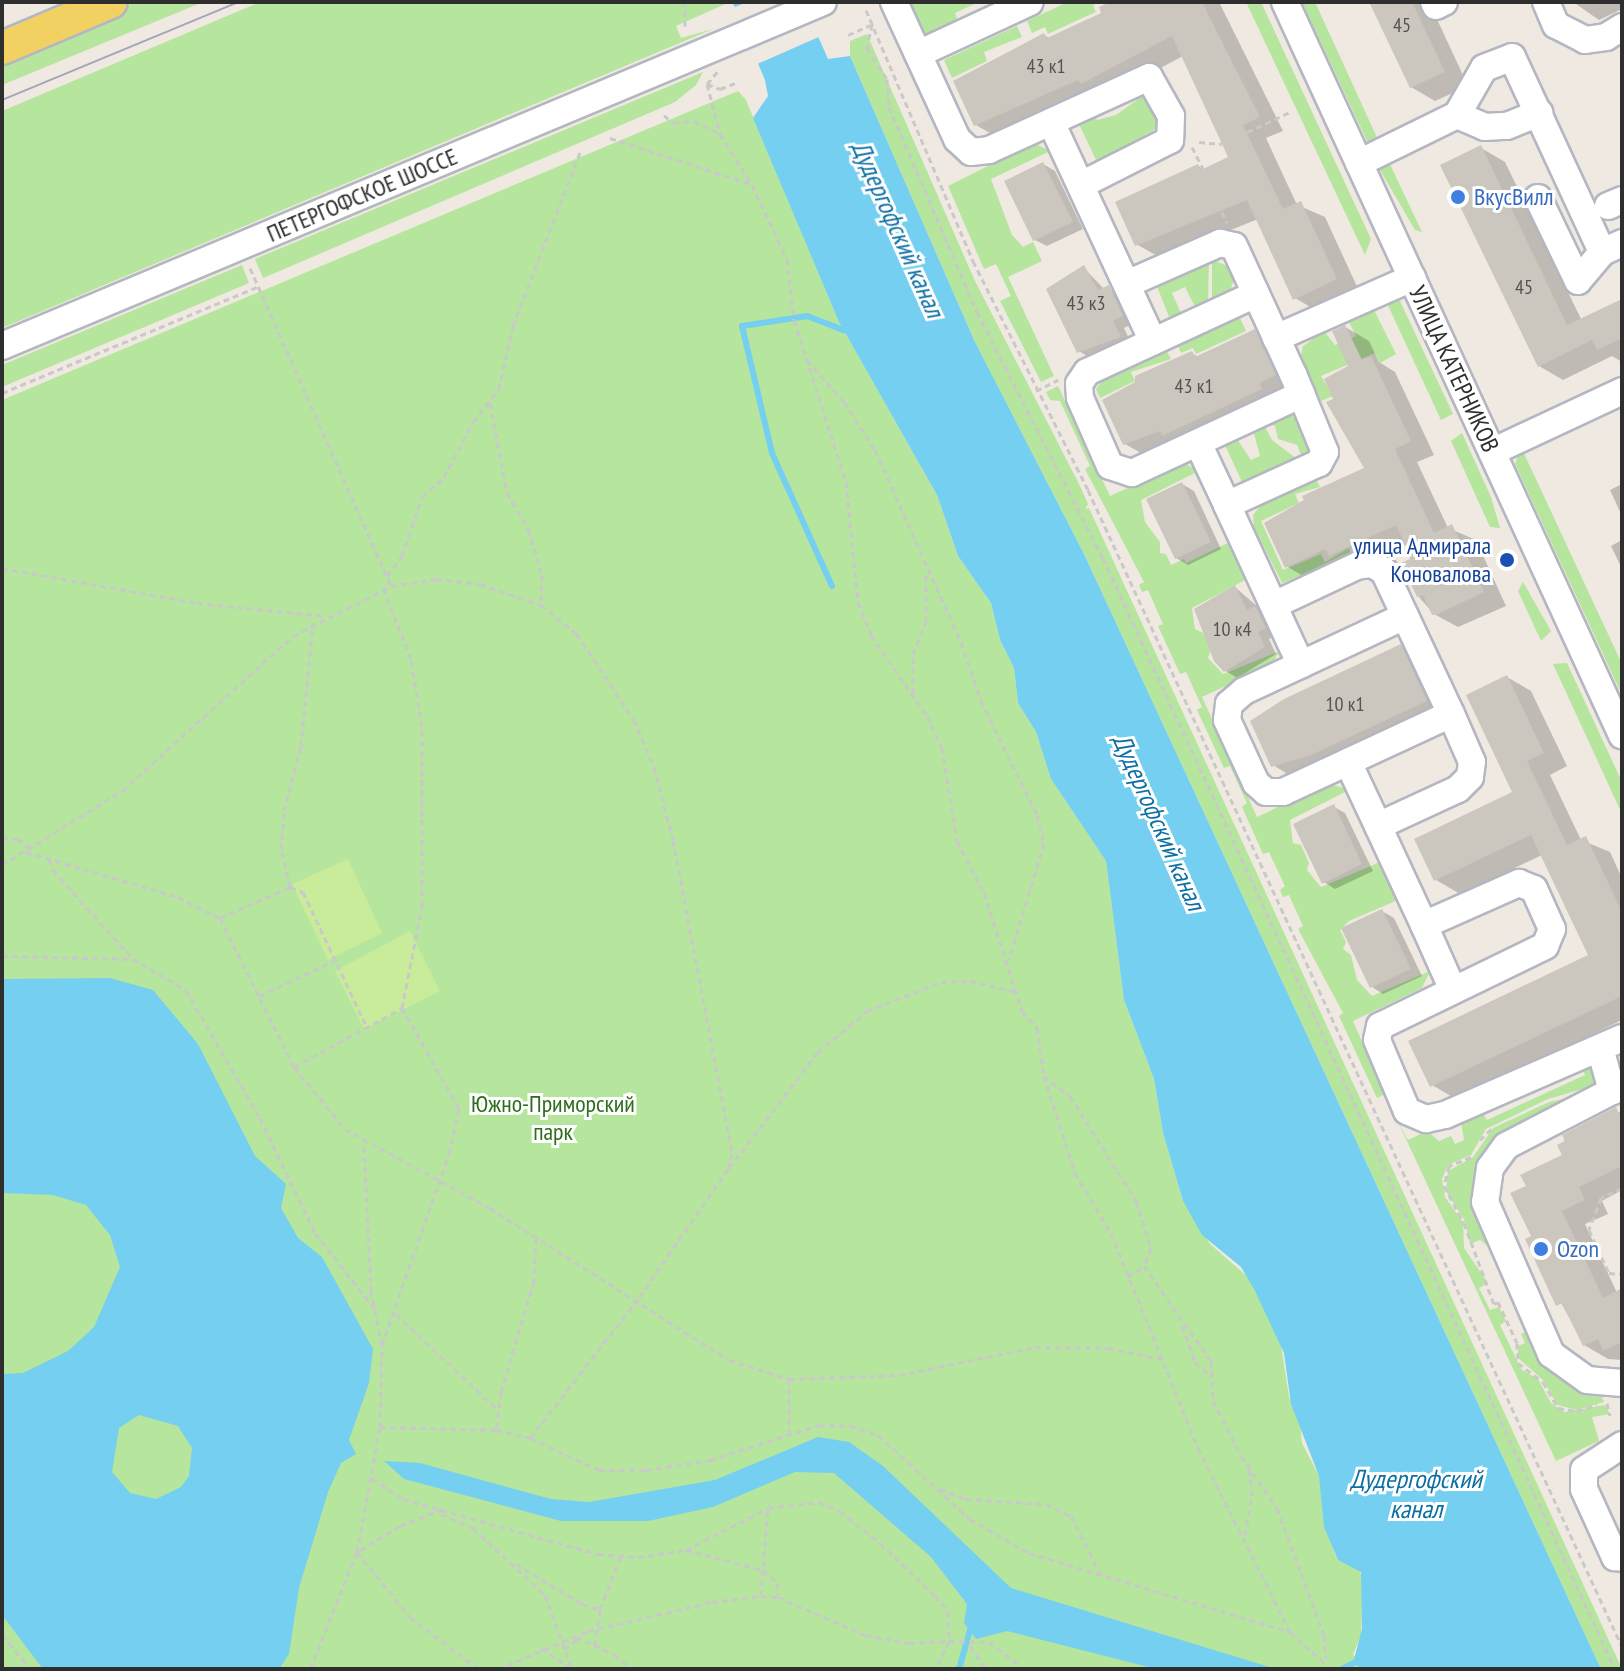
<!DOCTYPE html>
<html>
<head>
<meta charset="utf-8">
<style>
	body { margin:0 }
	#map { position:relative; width:1624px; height:1671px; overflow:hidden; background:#efe9e1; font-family:"PT Sans Narrow",sans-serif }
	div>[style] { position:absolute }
	.green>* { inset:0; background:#b6e59e }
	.pitch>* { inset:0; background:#c9ec9a }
	.water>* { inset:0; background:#75cff0 }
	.pier>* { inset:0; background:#efe9e1 }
	.shadow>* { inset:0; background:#0003 }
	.stream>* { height:6px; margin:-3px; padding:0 3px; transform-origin:3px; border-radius:3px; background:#75cff0 }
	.building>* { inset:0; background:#cbc7bf }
	.path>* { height:3px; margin-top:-1.5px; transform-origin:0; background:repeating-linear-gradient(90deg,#c9c9c9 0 6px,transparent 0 10px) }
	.roads { filter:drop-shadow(2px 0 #b4b7c1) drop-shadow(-2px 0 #b4b7c1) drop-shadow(0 2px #b4b7c1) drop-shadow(0 -2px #b4b7c1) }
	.minor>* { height:26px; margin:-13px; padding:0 13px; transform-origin:13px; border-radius:13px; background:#fff }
	.major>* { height:32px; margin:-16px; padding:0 16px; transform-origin:16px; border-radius:16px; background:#f2d163 }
	.tram>* { height:2px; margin:-1px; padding:0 1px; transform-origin:1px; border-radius:1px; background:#a3a6b8 }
	.dots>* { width:22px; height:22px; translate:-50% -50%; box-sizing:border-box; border:4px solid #fff; border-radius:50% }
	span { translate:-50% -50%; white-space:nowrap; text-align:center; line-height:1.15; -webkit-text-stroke:6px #fff; paint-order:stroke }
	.number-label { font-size:20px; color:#555452 }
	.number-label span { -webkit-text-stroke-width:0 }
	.street-label { font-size:24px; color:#2e2e2e }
	.shop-label { font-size:24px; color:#366cbe }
	.left { translate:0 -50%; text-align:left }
	.transit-label { font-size:24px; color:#164399 }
	.right { translate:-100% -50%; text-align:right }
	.park-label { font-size:24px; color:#2c6e1b }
	.water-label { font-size:26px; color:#0d6fa3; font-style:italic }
	.frame { position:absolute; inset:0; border:4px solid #2e2e2e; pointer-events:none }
</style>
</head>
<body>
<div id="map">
	<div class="green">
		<div style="clip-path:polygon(136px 2px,203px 2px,2px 85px,2px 58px)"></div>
		<div style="clip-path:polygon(260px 2px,730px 2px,676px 26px,681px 38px,713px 29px,2px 328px,2px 111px)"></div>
		<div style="clip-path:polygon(905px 2px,979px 2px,955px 13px,959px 24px,930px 36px,917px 31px)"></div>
		<div style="clip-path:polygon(1068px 2px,1099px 2px,1093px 5px,1096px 12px,1078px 20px,1048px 34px,1045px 27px,1032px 33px,1027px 21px)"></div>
		<div style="clip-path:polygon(1246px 2px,1261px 2px,1371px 239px,1365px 255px)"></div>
		<div style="clip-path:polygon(1302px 2px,1315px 2px,1379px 142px,1367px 141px)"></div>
		<div style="clip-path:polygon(1017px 26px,1022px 37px,984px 52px,987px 61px,952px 78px,944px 60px)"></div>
		<div style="clip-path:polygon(867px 34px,975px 281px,1080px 486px,1088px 504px,1085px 509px,1089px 508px,1622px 1669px,1601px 1669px,1084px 554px,974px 340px,850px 56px,850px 41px)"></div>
		<div style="clip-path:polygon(703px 72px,696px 85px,675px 102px,263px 278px,255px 259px)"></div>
		<div style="clip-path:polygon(738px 91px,746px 100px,839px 322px,937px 495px,958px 556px,991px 603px,1000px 640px,1014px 668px,1018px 703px,1036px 732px,1051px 779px,1106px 861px,1124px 1000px,1154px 1079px,1163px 1133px,1183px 1201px,1210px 1244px,1249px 1278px,1281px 1345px,1289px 1397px,1300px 1422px,1302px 1443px,1319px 1476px,1334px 1552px,1338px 1560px,1358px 1568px,1363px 1578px,1361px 1636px,1353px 1654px,1362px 1669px,2px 1669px,2px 400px)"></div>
		<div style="clip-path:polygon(1141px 97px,1152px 102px,1161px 126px,1097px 162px,1079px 124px,1094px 115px,1097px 120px,1116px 115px)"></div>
		<div style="clip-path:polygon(1034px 143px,1050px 151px,991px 179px,1012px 235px,1023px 247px,1033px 242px,1042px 261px,1008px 277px,1054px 376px,1041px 382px,1000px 301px,1011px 296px,996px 264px,984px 269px,948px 186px)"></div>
		<div style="clip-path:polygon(1388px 160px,1422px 232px,1415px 230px,1380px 170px)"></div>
		<div style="clip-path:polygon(1212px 259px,1229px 267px,1234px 279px,1230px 292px,1212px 302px)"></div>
		<div style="clip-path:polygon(1209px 260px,1208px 304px,1196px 309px,1185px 287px,1172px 293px,1182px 315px,1170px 319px,1156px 284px)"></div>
		<div style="clip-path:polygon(242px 265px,249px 283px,2px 387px,2px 365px)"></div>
		<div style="clip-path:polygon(1385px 299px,1400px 301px,1453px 414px,1441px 420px)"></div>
		<div style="clip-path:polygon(1373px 308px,1396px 354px,1380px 363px,1375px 353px,1321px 376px,1333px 396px,1321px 401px,1301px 356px,1303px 346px,1324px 331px,1335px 345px,1356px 336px,1348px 320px)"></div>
		<div style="clip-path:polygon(1240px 318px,1246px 331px,1196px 354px,1193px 348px,1181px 353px,1178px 346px)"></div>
		<div style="clip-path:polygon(1167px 351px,1171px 359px,1131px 372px,1135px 381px,1100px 398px,1096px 389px,1102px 381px)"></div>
		<div style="clip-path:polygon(1058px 386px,1110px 496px,1184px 463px,1199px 471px,1141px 500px,1145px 522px,1160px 542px,1160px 553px,1166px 554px,1171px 565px,1184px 559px,1186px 563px,1232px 541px,1249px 578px,1192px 608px,1195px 629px,1203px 633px,1211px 650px,1208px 658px,1223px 674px,1280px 651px,1271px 665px,1202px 697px,1257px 817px,1327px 784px,1344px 788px,1347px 791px,1290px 820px,1293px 843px,1301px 845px,1309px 863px,1307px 870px,1321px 887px,1380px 862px,1398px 900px,1349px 921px,1340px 930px,1346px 942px,1343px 949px,1351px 955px,1357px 980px,1372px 996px,1430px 971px,1422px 988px,1353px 1021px,1389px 1102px,1385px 1094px,1377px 1098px,1339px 1016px,1343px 1013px,1298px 929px,1303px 926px,1289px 895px,1283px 897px,1280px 890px,1285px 886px,1269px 852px,1263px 854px,1242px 807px,1247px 803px,1230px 766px,1224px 768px,1197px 710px,1202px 707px,1186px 672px,1180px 674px,1158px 626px,1163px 624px,1148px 590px,1142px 592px,1139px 585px,1144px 582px,1085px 469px,1090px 466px,1060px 401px,1050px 400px,1046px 392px)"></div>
		<div style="clip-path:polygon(1288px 414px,1300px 420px,1310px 448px,1302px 457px,1297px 445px,1278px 439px,1275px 426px,1268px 423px)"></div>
		<div style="clip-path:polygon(1264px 425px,1272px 440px,1297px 459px,1242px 482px,1225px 445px,1237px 439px,1251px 460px,1260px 456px,1253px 430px)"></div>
		<div style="clip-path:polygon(1462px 433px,1491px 497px,1500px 528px,1490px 527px,1451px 441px)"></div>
		<div style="clip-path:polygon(1521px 447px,1622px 664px,1622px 695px,1515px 464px)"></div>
		<div style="clip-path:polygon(1316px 479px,1320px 487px,1295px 494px,1299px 503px,1261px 521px,1283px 570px,1321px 554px,1325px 562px,1349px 548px,1351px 555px,1282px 583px,1254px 527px,1253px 515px,1261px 505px)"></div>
		<div style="clip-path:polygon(1523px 582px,1551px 631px,1541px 641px,1518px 591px)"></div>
		<div style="clip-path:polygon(1567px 663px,1622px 782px,1622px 814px,1553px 664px)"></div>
		<div style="clip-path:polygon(1581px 1065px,1591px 1065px,1596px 1085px,1548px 1099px,1486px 1129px,1471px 1155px,1448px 1165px,1442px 1179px,1445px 1197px,1463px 1222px,1464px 1248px,1488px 1283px,1479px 1288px,1490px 1310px,1499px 1307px,1506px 1321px,1500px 1325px,1521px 1369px,1538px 1379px,1551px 1403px,1564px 1412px,1605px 1405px,1610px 1414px,1592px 1417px,1599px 1441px,1556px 1461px,1399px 1124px,1408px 1140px,1427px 1131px,1439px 1141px,1451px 1136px,1455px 1144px,1464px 1140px,1461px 1122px,1482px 1112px,1487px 1120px,1585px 1075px)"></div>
		<div style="clip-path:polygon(1573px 1097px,1513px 1125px,1489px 1146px,1472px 1192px,1489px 1247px,1480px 1240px,1470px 1244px,1465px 1221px,1446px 1191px,1448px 1171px,1473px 1157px,1493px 1128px,1549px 1102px)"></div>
		<div style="clip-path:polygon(1528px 1331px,1555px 1376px,1601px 1395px,1604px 1402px,1577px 1410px,1557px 1405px,1543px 1380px,1518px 1358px,1518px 1346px,1525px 1343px,1521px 1334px)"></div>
	</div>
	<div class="pitch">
		<div style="clip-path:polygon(348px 859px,382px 933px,328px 960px,292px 884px)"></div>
		<div style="clip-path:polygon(410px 931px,440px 991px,364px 1029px,335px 971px)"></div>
	</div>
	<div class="water">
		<div style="clip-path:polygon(732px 2px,803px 2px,828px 59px,850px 56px,974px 340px,1084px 554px,1601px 1669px,1362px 1669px,1353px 1663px,1362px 1629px,1361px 1572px,1338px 1560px,1324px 1527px,1319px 1476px,1291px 1404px,1284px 1353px,1254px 1289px,1241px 1267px,1202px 1235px,1183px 1201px,1163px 1133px,1154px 1079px,1124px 1000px,1106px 861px,1051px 779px,1036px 732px,1018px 703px,1014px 668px,1000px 640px,991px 603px,958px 556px,937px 495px,839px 322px,753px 118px,768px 96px,765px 80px)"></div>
		<div style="clip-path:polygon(evenodd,110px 978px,153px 990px,198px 1044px,255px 1156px,286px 1184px,281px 1208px,298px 1238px,322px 1257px,373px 1349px,369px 1383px,349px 1440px,356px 1454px,341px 1463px,328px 1492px,299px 1588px,289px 1654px,279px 1669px,43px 1669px,2px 1615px,2px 1374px,23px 1373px,68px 1351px,94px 1327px,120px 1267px,110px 1235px,86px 1205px,53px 1195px,2px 1193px,2px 979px,110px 978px,139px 1415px,178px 1426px,192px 1448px,189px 1476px,181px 1487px,156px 1499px,130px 1493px,112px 1472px,119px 1428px,139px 1415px)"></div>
		<div style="clip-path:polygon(818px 1437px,849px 1442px,883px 1466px,1011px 1588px,1276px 1669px,1156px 1669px,1007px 1631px,976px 1639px,964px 1623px,967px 1604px,931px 1557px,834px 1473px,795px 1472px,713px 1507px,648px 1521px,561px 1521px,404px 1479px,384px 1461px,420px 1463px,551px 1499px,589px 1502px,715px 1480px)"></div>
	</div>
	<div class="pier">
		<div style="clip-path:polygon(732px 2px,735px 7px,747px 2px,807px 2px,821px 36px,755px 65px)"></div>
	</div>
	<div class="shadow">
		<div style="clip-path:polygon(1115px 2px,1219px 2px,1283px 131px,1266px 138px,1297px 205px,1325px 217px,1360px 293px,1319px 312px,1295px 298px,1258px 219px,1161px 258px,1136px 244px,1198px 166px,1205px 170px,1231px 158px,1183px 56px,1106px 97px,1000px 139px,976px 125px,1044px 35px,1051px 39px,1104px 14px)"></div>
		<div style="clip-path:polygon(1372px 2px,1429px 2px,1468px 86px,1435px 101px,1411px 87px)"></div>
		<div style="clip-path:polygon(1573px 2px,1622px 2px,1622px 9px,1599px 20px)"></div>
		<div style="clip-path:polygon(1481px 148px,1505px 162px,1582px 321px,1622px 302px,1622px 362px,1612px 356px,1563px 380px,1539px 366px)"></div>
		<div style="clip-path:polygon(1043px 164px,1055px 171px,1083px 229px,1047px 246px,1035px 240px)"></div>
		<div style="clip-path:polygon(1084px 268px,1104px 289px,1121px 294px,1134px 323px,1124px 328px,1131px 343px,1090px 358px,1079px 351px)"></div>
		<div style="clip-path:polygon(1345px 327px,1369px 341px,1379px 362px,1395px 372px,1434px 455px,1417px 462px,1448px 528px,1476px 540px,1506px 606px,1458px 627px,1434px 614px,1418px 596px,1407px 544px,1354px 569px,1310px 580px,1286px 566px,1367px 469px,1336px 400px,1351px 367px)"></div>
		<div style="clip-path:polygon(1255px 332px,1271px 341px,1291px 385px,1274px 392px,1277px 398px,1141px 453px,1125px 444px,1192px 353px,1199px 358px)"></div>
		<div style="clip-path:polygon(1182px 484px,1194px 491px,1221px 549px,1188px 565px,1176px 558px)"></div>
		<div style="clip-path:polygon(1622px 484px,1622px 516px,1610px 490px)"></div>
		<div style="clip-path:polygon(1622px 540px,1622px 569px,1611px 546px)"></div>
		<div style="clip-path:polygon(1235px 587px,1267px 615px,1277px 635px,1269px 639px,1276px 654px,1237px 678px,1226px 671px)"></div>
		<div style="clip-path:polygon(1401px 647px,1417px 656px,1442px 710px,1289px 775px,1273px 765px)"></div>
		<div style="clip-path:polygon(1507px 677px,1531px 691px,1567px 766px,1550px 775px,1581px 840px,1610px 852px,1622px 878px,1622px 1020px,1456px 1099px,1432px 1085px,1591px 956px,1542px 855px,1460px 894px,1436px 880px,1515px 793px)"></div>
		<div style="clip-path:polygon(1334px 807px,1345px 813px,1373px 871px,1335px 889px,1324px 882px)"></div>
		<div style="clip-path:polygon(1382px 911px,1394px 918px,1422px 976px,1383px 994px,1372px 987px)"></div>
		<div style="clip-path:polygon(1622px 1111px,1622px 1190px,1602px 1201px,1608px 1214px,1585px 1224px,1617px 1293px,1622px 1291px,1622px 1360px,1608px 1359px,1584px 1345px,1527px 1240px,1533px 1237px,1528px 1187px,1565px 1156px,1564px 1136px)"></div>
	</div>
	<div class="stream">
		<div style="left:832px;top:586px;width:146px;rotate:-114.3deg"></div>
		<div style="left:772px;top:453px;width:130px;rotate:-103.3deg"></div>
		<div style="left:742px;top:326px;width:66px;rotate:-8.7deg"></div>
		<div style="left:807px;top:316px;width:40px;rotate:21deg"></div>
		<div style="left:959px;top:1669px;width:44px;rotate:-74.1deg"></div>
		<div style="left:1342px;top:1669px;width:20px;rotate:-27deg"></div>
	</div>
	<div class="building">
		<div style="clip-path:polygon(1110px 2px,1202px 2px,1260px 117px,1243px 125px,1283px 209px,1301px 201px,1337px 279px,1293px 300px,1247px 200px,1135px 246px,1115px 202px,1198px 164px,1201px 170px,1228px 157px,1172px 36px,1081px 84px,1078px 80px,974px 126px,953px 81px,1044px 33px,1047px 38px,1101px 13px,1099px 7px)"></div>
		<div style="clip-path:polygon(1369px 2px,1412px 2px,1445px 72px,1410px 88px)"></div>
		<div style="clip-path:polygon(1481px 145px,1567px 325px,1622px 299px,1622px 338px,1597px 350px,1592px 340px,1538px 367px,1440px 165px)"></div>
		<div style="clip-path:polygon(1043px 162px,1073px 222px,1033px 241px,1004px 181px)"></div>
		<div style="clip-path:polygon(1084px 265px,1098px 290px,1109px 285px,1123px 316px,1113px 321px,1121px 337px,1077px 353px,1046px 289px)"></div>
		<div style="clip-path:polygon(1345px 325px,1362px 360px,1371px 356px,1411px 441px,1395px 449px,1434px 533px,1452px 524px,1484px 592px,1438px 614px,1432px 615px,1423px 595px,1417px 597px,1401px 563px,1412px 558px,1396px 525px,1329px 556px,1325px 549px,1285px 568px,1264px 523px,1304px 500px,1302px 496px,1364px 468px,1326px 402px,1333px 399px,1324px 379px,1348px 366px,1332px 331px)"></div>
		<div style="clip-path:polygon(1255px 329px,1276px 375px,1260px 383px,1262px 389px,1162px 436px,1160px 431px,1123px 445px,1102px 400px,1135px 382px,1135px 376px,1192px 351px,1195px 357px)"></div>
		<div style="clip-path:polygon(1182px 482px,1211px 542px,1175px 559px,1146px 499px)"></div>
		<div style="clip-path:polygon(1235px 585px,1247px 610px,1255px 606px,1266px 628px,1258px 632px,1265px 647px,1224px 672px,1214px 661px,1194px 609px)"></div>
		<div style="clip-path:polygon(1401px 644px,1427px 701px,1311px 755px,1271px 767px,1250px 721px,1284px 699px)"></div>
		<div style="clip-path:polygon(1507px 675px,1544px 753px,1527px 761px,1567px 845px,1586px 836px,1622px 912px,1622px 996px,1430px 1087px,1408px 1041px,1588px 955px,1531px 835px,1434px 881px,1414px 839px,1512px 792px,1466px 695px)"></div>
		<div style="clip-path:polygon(1334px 804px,1362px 864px,1322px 884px,1293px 824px)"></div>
		<div style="clip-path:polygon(1382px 909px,1411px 969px,1370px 988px,1341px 928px)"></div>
		<div style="clip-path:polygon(1616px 1107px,1622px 1120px,1622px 1166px,1579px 1187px,1585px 1200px,1562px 1211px,1603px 1298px,1622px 1288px,1622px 1342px,1603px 1351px,1598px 1339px,1583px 1346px,1562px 1303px,1556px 1306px,1525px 1239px,1531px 1236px,1510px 1193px,1526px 1186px,1520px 1175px,1562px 1155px,1557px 1145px,1565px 1141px,1562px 1135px)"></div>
	</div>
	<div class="path">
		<div style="left:866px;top:10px;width:273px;rotate:66.9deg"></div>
		<div style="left:973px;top:261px;width:256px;rotate:63.3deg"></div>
		<div style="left:1088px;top:490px;width:1274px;rotate:65.22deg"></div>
		<div style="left:872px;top:24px;width:25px;rotate:102deg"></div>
		<div style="left:867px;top:48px;width:37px;rotate:57deg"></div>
		<div style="left:887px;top:79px;width:28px;rotate:86deg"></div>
		<div style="left:889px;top:107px;width:223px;rotate:66.8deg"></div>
		<div style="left:977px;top:312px;width:276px;rotate:62.9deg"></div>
		<div style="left:1103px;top:558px;width:1223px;rotate:65.26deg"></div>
		<div style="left:685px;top:26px;width:24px;rotate:-90deg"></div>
		<div style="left:848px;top:35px;width:24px;rotate:-24deg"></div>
		<div style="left:707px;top:84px;width:52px;rotate:75.4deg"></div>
		<div style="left:720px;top:134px;width:60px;rotate:57.9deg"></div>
		<div style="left:752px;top:185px;width:82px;rotate:64.7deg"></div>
		<div style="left:787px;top:259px;width:61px;rotate:83.5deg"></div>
		<div style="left:794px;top:320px;width:170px;rotate:72.2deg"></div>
		<div style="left:846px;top:482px;width:121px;rotate:84.3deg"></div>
		<div style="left:858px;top:602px;width:35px;rotate:68deg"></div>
		<div style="left:871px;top:635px;width:98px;rotate:55.3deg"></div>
		<div style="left:927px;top:716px;width:35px;rotate:65deg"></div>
		<div style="left:942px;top:748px;width:94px;rotate:80.8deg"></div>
		<div style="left:957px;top:841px;width:59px;rotate:62.6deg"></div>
		<div style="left:984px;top:893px;width:124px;rotate:72.1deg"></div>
		<div style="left:1022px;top:1011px;width:23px;rotate:49deg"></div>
		<div style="left:1037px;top:1028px;width:49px;rotate:81.7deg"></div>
		<div style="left:1044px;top:1076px;width:102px;rotate:72.3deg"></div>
		<div style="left:1075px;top:1173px;width:70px;rotate:59deg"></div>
		<div style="left:1111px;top:1233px;width:232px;rotate:68deg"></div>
		<div style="left:1198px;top:1448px;width:206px;rotate:63.4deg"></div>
		<div style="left:1290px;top:1632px;width:55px;rotate:42.1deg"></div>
		<div style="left:707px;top:84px;width:16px;rotate:-50deg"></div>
		<div style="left:707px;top:84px;width:14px;rotate:21deg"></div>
		<div style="left:720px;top:89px;width:17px;rotate:-21deg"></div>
		<div style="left:664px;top:115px;width:12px;rotate:42deg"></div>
		<div style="left:673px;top:123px;width:21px;rotate:-5deg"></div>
		<div style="left:694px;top:121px;width:27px;rotate:27deg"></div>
		<div style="left:1247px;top:132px;width:47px;rotate:-24.9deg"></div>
		<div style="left:610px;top:138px;width:148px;rotate:18.1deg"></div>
		<div style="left:1199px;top:142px;width:23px;rotate:5deg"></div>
		<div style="left:1192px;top:147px;width:25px;rotate:63deg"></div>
		<div style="left:1222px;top:212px;width:12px;rotate:66deg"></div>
		<div style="left:250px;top:268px;width:348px;rotate:66.1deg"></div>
		<div style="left:807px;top:360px;width:56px;rotate:48.6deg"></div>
		<div style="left:844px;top:402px;width:57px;rotate:57.1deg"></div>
		<div style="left:875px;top:450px;width:210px;rotate:65.9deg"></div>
		<div style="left:961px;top:642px;width:62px;rotate:71.3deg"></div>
		<div style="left:981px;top:701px;width:127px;rotate:63.8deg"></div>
		<div style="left:1037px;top:815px;width:29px;rotate:76deg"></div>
		<div style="left:1044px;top:843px;width:122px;rotate:106.7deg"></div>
		<div style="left:1036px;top:391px;width:25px;rotate:-27deg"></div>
		<div style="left:2px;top:393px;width:276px;rotate:-22.6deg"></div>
		<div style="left:490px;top:403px;width:92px;rotate:79.3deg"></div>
		<div style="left:507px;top:493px;width:42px;rotate:59.7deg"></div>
		<div style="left:528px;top:529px;width:48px;rotate:73.1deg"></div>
		<div style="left:542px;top:575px;width:30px;rotate:92deg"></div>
		<div style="left:2px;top:568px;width:198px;rotate:10.2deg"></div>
		<div style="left:197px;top:603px;width:129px;rotate:5.8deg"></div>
		<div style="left:387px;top:576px;width:25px;rotate:-53deg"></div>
		<div style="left:402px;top:556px;width:62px;rotate:-71.3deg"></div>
		<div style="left:422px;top:497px;width:30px;rotate:-42deg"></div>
		<div style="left:444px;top:477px;width:62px;rotate:-62.2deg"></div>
		<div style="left:473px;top:422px;width:42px;rotate:-51.8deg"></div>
		<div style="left:499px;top:389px;width:65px;rotate:-77.5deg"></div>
		<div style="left:513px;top:326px;width:189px;rotate:-68.9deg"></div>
		<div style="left:913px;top:694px;width:40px;rotate:-90deg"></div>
		<div style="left:913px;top:654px;width:35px;rotate:-68deg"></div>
		<div style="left:926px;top:621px;width:49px;rotate:-90deg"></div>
		<div style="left:2px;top:838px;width:16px;rotate:4deg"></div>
		<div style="left:18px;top:839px;width:15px;rotate:37deg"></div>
		<div style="left:26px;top:852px;width:159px;rotate:16.5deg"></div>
		<div style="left:178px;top:897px;width:47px;rotate:26.6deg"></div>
		<div style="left:220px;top:918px;width:166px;rotate:63.6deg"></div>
		<div style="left:294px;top:1067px;width:80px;rotate:50.6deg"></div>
		<div style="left:345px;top:1129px;width:165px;rotate:28.6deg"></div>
		<div style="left:490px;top:1208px;width:283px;rotate:32.5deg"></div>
		<div style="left:729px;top:1360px;width:63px;rotate:17.6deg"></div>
		<div style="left:789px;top:1379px;width:56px;rotate:90deg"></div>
		<div style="left:49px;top:859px;width:12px;rotate:70deg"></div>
		<div style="left:53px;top:870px;width:120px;rotate:48deg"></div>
		<div style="left:2px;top:865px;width:141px;rotate:-31.7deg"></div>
		<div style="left:122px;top:791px;width:231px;rotate:-42.2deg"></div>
		<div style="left:293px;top:636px;width:110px;rotate:-27deg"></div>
		<div style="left:391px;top:586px;width:46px;rotate:-8.8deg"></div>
		<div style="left:436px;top:579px;width:44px;rotate:6.5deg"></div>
		<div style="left:480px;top:584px;width:65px;rotate:19deg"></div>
		<div style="left:541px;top:605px;width:46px;rotate:38.9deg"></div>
		<div style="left:577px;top:634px;width:103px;rotate:56.5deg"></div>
		<div style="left:634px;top:720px;width:51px;rotate:66.9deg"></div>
		<div style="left:654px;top:767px;width:75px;rotate:75.4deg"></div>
		<div style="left:673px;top:840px;width:319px;rotate:79.3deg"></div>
		<div style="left:732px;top:1153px;width:16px;rotate:104deg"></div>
		<div style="left:728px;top:1169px;width:158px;rotate:124.7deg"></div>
		<div style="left:638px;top:1299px;width:176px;rotate:127.8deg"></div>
		<div style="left:290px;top:887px;width:39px;rotate:-103deg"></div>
		<div style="left:281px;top:849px;width:38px;rotate:-85deg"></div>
		<div style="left:284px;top:811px;width:67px;rotate:-75.3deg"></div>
		<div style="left:301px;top:746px;width:124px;rotate:-84.4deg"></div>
		<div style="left:220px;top:918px;width:77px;rotate:-23.9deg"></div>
		<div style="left:290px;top:887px;width:14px;rotate:21deg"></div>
		<div style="left:303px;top:892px;width:147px;rotate:64.7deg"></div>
		<div style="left:2px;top:956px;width:131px;rotate:1.3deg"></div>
		<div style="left:133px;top:959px;width:61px;rotate:30.3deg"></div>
		<div style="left:186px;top:990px;width:148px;rotate:60deg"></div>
		<div style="left:260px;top:1118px;width:127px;rotate:64.4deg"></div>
		<div style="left:315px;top:1233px;width:97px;rotate:51.7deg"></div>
		<div style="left:259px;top:996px;width:83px;rotate:-25deg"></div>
		<div style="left:294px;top:1067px;width:123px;rotate:-28.6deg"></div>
		<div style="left:1044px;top:1076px;width:33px;rotate:38deg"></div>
		<div style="left:1070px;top:1096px;width:124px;rotate:57.8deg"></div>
		<div style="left:1136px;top:1201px;width:49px;rotate:72.3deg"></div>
		<div style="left:1151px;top:1248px;width:19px;rotate:111deg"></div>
		<div style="left:1144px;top:1266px;width:116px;rotate:54.8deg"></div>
		<div style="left:1211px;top:1361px;width:40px;rotate:87.1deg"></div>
		<div style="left:1213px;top:1401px;width:62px;rotate:63deg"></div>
		<div style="left:1241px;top:1456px;width:63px;rotate:55.3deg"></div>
		<div style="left:1277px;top:1508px;width:135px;rotate:69.7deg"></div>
		<div style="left:1324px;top:1635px;width:24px;rotate:85deg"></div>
		<div style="left:1480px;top:1140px;width:16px;rotate:-45deg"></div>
		<div style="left:1471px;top:1157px;width:24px;rotate:158deg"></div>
		<div style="left:1449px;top:1166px;width:21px;rotate:104deg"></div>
		<div style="left:1444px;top:1186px;width:42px;rotate:61.6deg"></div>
		<div style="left:1464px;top:1223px;width:86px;rotate:69.7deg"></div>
		<div style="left:1494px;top:1304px;width:4px;rotate:-27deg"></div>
		<div style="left:1498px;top:1302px;width:45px;rotate:65.1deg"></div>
		<div style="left:1517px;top:1343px;width:20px;rotate:87deg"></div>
		<div style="left:1518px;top:1363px;width:31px;rotate:37deg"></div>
		<div style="left:1543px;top:1382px;width:30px;rotate:60deg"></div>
		<div style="left:1558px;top:1408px;width:19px;rotate:9deg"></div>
		<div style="left:1577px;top:1411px;width:21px;rotate:-19deg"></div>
		<div style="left:729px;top:1168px;width:146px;rotate:-52.5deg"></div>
		<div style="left:818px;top:1052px;width:64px;rotate:-39.9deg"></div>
		<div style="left:867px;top:1011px;width:79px;rotate:-21.4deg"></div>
		<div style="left:941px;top:982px;width:29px;rotate:-2deg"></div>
		<div style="left:970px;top:981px;width:48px;rotate:13.2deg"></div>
		<div style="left:1622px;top:1188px;width:23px;rotate:155deg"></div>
		<div style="left:1601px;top:1198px;width:34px;rotate:111deg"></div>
		<div style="left:1589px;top:1230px;width:47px;rotate:65.1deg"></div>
		<div style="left:1609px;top:1273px;width:13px;rotate:4deg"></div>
		<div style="left:536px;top:1238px;width:43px;rotate:92.7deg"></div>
		<div style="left:534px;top:1281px;width:116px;rotate:106.6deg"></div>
		<div style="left:501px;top:1392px;width:38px;rotate:97deg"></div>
		<div style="left:496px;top:1430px;width:35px;rotate:13deg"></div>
		<div style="left:530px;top:1438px;width:76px;rotate:24.9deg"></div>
		<div style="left:599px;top:1470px;width:47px"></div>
		<div style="left:646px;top:1470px;width:65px;rotate:-8.9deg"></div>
		<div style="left:710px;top:1460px;width:114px;rotate:-17.8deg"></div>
		<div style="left:819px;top:1425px;width:31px;rotate:2deg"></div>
		<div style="left:850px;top:1426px;width:29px;rotate:18deg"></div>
		<div style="left:878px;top:1435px;width:125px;rotate:42.4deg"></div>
		<div style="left:970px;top:1519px;width:68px;rotate:30deg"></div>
		<div style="left:1029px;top:1553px;width:273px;rotate:16.8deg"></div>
		<div style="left:1128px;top:1277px;width:19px;rotate:-35deg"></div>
		<div style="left:396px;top:1314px;width:140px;rotate:43.3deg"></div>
		<div style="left:1182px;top:1326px;width:38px;rotate:70deg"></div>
		<div style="left:1195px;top:1362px;width:22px;rotate:43deg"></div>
		<div style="left:382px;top:1345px;width:202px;rotate:-70.7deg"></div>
		<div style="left:449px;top:1154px;width:47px;rotate:-77.7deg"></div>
		<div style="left:459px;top:1108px;width:115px;rotate:-119.7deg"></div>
		<div style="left:402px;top:1008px;width:104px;rotate:-78.9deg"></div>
		<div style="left:422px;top:906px;width:179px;rotate:-90deg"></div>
		<div style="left:422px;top:727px;width:69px;rotate:-99.2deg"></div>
		<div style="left:411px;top:659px;width:74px;rotate:-111.4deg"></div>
		<div style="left:789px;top:1379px;width:110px;rotate:-2.1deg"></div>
		<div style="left:899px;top:1375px;width:139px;rotate:-11.6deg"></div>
		<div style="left:1035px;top:1347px;width:73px;rotate:0.8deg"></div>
		<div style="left:1108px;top:1348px;width:54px;rotate:11.7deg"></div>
		<div style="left:1607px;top:1403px;width:13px;rotate:77deg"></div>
		<div style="left:380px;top:1427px;width:116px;rotate:1.5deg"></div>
		<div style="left:372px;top:1478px;width:37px;rotate:34deg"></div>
		<div style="left:403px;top:1499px;width:203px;rotate:15.8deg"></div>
		<div style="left:598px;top:1554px;width:40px;rotate:4.3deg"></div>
		<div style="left:638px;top:1557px;width:49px;rotate:-8.3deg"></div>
		<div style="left:686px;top:1550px;width:92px;rotate:-27.1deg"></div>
		<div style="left:768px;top:1508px;width:51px;rotate:-6.7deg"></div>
		<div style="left:819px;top:1502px;width:23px;rotate:23deg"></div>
		<div style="left:840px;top:1511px;width:51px;rotate:38.7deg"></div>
		<div style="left:880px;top:1543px;width:76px;rotate:43.9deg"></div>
		<div style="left:935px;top:1596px;width:20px;rotate:49deg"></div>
		<div style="left:948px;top:1611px;width:30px;rotate:88deg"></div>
		<div style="left:949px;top:1641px;width:40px;rotate:1.4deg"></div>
		<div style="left:989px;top:1642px;width:44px;rotate:37.6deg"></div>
		<div style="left:940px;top:1489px;width:28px;rotate:21deg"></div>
		<div style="left:966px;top:1499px;width:80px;rotate:3.6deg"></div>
		<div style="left:1046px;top:1504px;width:28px;rotate:26deg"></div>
		<div style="left:1071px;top:1516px;width:68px;rotate:63.1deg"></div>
		<div style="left:443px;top:1509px;width:46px;rotate:158.4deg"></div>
		<div style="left:400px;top:1526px;width:50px;rotate:148.8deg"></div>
		<div style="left:357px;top:1552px;width:84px;rotate:50.8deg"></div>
		<div style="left:410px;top:1617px;width:86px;rotate:37deg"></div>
		<div style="left:441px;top:1514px;width:35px;rotate:24deg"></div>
		<div style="left:473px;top:1528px;width:98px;rotate:42.9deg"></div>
		<div style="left:545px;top:1595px;width:79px;rotate:70deg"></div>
		<div style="left:1245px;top:1535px;width:41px;rotate:-80.1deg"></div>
		<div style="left:1252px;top:1495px;width:31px;rotate:-97deg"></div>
		<div style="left:686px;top:1550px;width:80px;rotate:14.6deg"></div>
		<div style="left:763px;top:1570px;width:19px;rotate:43deg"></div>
		<div style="left:777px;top:1583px;width:12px;rotate:85deg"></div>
		<div style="left:516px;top:1564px;width:77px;rotate:31.2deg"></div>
		<div style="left:582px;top:1604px;width:19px;rotate:16deg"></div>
		<div style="left:761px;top:1596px;width:88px;rotate:-85.5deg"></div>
		<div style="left:2px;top:1635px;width:45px;rotate:49.5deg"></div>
		<div style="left:576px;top:1637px;width:42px;rotate:24.1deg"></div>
		<div style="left:614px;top:1654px;width:23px;rotate:41deg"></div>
		<div style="left:595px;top:1645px;width:36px;rotate:-82deg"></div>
		<div style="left:600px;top:1609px;width:57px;rotate:-68.4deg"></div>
		<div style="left:970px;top:1646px;width:28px;rotate:55deg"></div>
		<div style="left:541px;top:1648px;width:32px;rotate:34deg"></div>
		<div style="left:564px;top:1649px;width:19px;rotate:-35deg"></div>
		<div style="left:310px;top:1669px;width:126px;rotate:-68.1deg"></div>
		<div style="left:357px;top:1552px;width:127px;rotate:-79.6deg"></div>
		<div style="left:380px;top:1427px;width:82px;rotate:-88.6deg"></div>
		<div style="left:382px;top:1345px;width:54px;rotate:-101.7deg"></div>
		<div style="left:371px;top:1292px;width:150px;rotate:-92.7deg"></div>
		<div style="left:498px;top:1669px;width:98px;rotate:-22.9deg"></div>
		<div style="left:588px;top:1631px;width:127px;rotate:-13.2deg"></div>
		<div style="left:712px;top:1602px;width:49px;rotate:-7deg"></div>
		<div style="left:761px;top:1596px;width:17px;rotate:3deg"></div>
		<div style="left:778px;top:1597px;width:95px;rotate:23.6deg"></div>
		<div style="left:865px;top:1635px;width:45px;rotate:10.3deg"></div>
		<div style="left:909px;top:1643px;width:40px;rotate:-2.9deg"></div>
		<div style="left:949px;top:1641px;width:31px;rotate:115deg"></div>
	</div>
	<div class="roads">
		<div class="minor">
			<div style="left:894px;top:2px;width:151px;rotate:65.3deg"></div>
			<div style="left:957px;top:139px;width:19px;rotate:43deg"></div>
			<div style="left:971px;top:152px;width:18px;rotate:-6deg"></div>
			<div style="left:989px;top:150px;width:176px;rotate:-24.5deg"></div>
			<div style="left:1149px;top:77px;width:45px;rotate:60.6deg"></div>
			<div style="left:1171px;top:116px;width:24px;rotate:92deg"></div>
			<div style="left:1170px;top:140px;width:100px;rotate:153.2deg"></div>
			<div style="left:1285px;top:2px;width:807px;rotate:65.31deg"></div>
			<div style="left:1434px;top:2px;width:4px;rotate:63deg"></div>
			<div style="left:1436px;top:6px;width:9px;rotate:-27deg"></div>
			<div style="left:1546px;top:2px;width:25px;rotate:67deg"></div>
			<div style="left:1556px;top:25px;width:33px;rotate:27deg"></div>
			<div style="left:1585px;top:40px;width:21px;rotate:-8deg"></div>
			<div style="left:1606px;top:37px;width:19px;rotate:-32deg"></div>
			<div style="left:918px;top:54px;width:123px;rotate:-24.9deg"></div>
			<div style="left:1457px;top:115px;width:30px;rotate:23deg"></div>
			<div style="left:1485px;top:127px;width:22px;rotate:-3deg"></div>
			<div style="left:1507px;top:126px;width:35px;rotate:-22deg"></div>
			<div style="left:1051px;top:122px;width:242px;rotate:65.1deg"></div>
			<div style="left:1359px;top:163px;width:109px;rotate:-26.1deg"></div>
			<div style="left:1457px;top:115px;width:54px;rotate:-60.1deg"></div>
			<div style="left:1484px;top:68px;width:30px;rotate:-21deg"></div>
			<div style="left:1512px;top:57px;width:215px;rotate:65.2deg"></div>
			<div style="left:1602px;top:252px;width:22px;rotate:-24deg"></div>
			<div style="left:1538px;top:198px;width:92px;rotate:64.3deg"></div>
			<div style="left:1578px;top:281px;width:38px;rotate:-50deg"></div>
			<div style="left:1608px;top:206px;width:15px;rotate:-23deg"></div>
			<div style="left:1127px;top:284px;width:102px;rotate:-23.8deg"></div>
			<div style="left:1220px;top:243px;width:14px;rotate:12deg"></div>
			<div style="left:1234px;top:246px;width:141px;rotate:65.3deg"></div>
			<div style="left:1293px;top:374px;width:84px;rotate:67.7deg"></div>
			<div style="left:1325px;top:452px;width:13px;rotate:119deg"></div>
			<div style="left:1319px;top:463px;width:101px;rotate:155.5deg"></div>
			<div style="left:1227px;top:505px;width:176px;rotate:65.2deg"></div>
			<div style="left:1256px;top:294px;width:186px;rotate:155.2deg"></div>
			<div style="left:1087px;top:372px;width:14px;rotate:124deg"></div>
			<div style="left:1079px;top:384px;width:14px;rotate:86deg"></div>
			<div style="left:1080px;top:398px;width:74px;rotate:66.2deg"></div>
			<div style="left:1110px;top:466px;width:23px;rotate:18deg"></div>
			<div style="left:1132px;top:473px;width:187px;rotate:-24.9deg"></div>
			<div style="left:1276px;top:338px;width:149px;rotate:-23.8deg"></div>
			<div style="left:2px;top:346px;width:890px;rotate:-22.73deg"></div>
			<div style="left:1198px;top:443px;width:68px;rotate:64.9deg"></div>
			<div style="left:1492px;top:452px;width:144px;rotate:-25.1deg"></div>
			<div style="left:1274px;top:605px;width:92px;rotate:-25.2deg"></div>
			<div style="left:1357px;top:566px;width:15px;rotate:-8deg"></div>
			<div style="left:1372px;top:564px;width:14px;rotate:30deg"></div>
			<div style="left:1384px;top:571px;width:158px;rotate:64.9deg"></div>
			<div style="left:1405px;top:616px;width:178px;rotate:155deg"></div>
			<div style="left:1244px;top:691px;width:20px;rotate:139deg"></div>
			<div style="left:1229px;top:704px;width:16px;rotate:97deg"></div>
			<div style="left:1227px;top:720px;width:69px;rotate:65.3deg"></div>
			<div style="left:1256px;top:783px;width:13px;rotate:42deg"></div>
			<div style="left:1266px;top:792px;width:17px"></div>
			<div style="left:1283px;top:792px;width:185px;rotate:-24.9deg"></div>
			<div style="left:1451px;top:714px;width:52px;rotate:66.4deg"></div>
			<div style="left:1472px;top:762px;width:15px;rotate:98deg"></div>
			<div style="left:1470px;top:777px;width:17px;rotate:135deg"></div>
			<div style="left:1458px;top:789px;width:88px;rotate:155.2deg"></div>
			<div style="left:1378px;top:826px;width:109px;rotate:65.1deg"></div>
			<div style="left:1424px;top:925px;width:104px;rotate:-23.9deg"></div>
			<div style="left:1519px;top:883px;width:16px;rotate:22deg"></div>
			<div style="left:1534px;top:889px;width:44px;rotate:65.8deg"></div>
			<div style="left:1552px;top:929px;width:18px;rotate:112deg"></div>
			<div style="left:1545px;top:946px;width:183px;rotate:154.1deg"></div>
			<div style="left:1380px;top:1026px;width:14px;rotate:102deg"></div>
			<div style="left:1377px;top:1040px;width:77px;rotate:67.1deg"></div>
			<div style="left:1407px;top:1111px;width:21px;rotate:23deg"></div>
			<div style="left:1426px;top:1119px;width:19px;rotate:-12deg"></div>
			<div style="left:1445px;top:1115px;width:193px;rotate:-23.5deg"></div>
			<div style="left:1348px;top:762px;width:71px;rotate:64.9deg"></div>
			<div style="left:1424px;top:925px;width:69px;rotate:66deg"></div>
			<div style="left:1600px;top:1048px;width:45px;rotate:74.4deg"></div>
			<div style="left:1612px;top:1091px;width:119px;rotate:152.6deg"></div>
			<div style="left:1506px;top:1146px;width:27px;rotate:126deg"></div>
			<div style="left:1490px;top:1168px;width:34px;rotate:98deg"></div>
			<div style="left:1485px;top:1202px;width:166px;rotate:66.5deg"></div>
			<div style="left:1551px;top:1354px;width:44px;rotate:35.8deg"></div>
			<div style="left:1587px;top:1380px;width:35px;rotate:5deg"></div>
			<div style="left:1622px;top:1445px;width:45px;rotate:146.7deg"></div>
			<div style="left:1584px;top:1470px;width:19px;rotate:90deg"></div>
			<div style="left:1584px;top:1489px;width:75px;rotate:65.5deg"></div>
			<div style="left:1615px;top:1557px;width:7px;rotate:8deg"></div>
		</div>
		<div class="major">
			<div style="left:2px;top:48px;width:118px;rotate:-22.9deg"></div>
		</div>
	</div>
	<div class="tram">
		<div style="left:2px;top:100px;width:256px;rotate:-22.5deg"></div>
	</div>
	<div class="dots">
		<div style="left:1458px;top:197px;background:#3f7fe0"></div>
		<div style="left:1507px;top:560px;background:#1a4fb4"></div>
		<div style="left:1541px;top:1249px;background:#3f7fe0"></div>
	</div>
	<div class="number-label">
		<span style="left:1402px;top:25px">45</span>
		<span style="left:1046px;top:66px">43 к1</span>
		<span style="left:1524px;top:287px">45</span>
		<span style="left:1086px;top:303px">43 к3</span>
		<span style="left:1194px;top:386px">43 к1</span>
		<span style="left:1232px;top:629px">10 к4</span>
		<span style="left:1345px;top:704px">10 к1</span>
	</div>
	<div class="street-label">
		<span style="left:362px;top:195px;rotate:-23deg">ПЕТЕРГОФСКОЕ ШОССЕ</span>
		<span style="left:1454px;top:369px;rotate:65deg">УЛИЦА КАТЕРНИКОВ</span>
	</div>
	<div class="shop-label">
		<span class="left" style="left:1474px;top:197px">ВкусВилл</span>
		<span class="left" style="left:1557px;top:1249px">Ozon</span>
	</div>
	<div class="transit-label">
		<span class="right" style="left:1491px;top:560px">улица Адмирала<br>Коновалова</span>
	</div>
	<div class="park-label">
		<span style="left:553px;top:1118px">Южно-Приморский<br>парк</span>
	</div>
	<div class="water-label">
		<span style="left:898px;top:229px;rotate:66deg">Дудергофский канал</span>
		<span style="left:1159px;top:822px;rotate:66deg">Дудергофский канал</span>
		<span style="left:1416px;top:1494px">Дудергофский<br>канал</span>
	</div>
	<div class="frame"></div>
</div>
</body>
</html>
